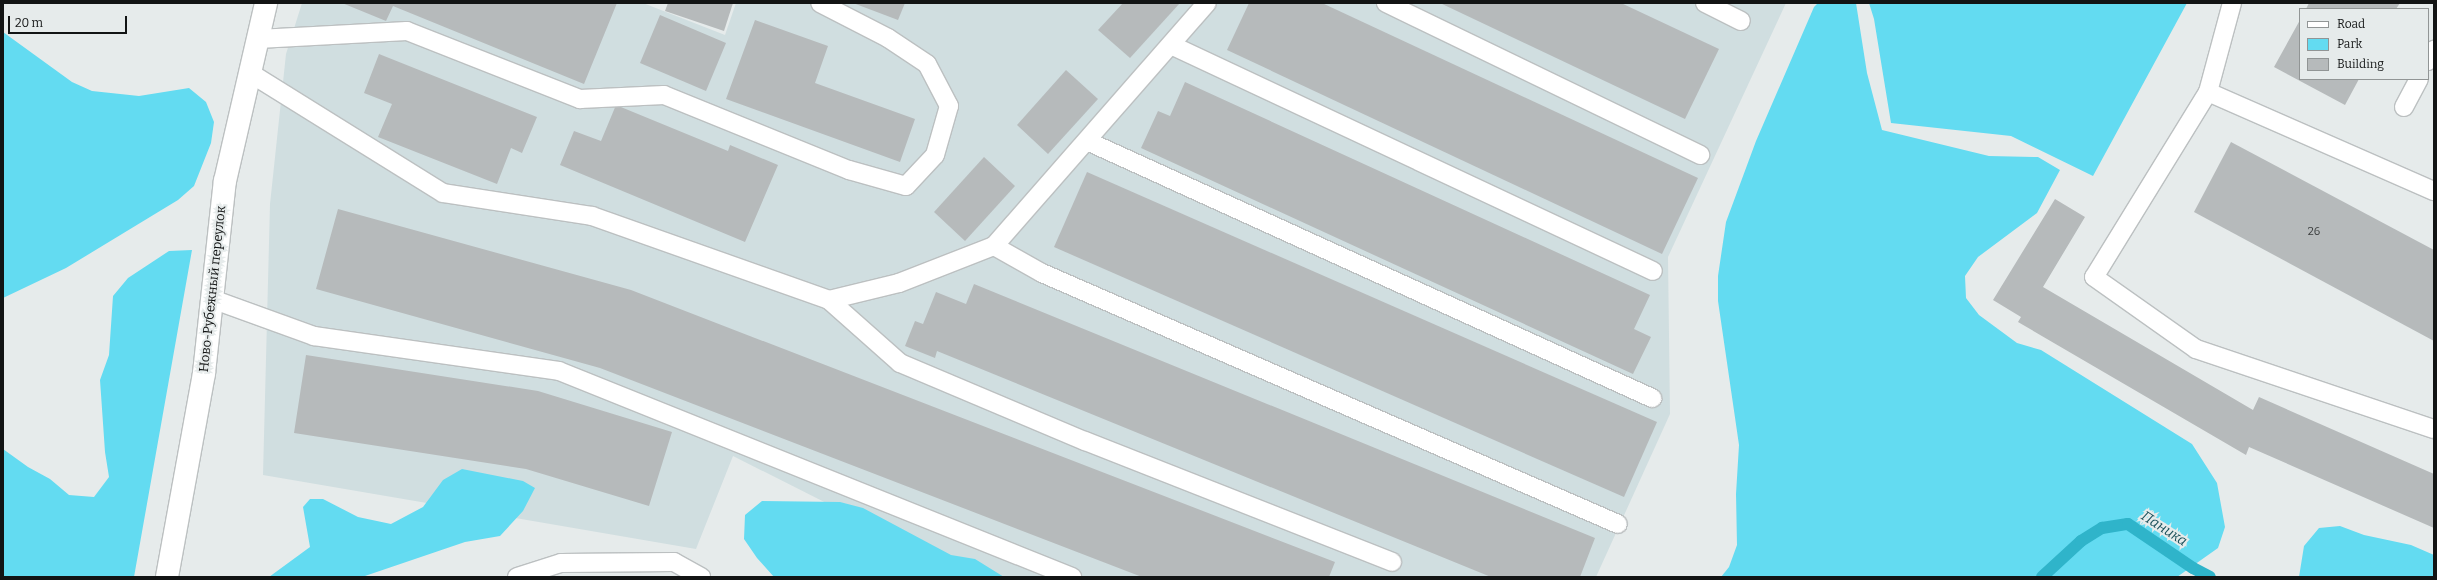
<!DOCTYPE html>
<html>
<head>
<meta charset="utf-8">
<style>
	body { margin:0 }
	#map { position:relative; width:2437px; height:580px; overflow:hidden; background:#e6ebeb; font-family:Bitter,serif }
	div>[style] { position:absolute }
	.built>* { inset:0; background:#d0dee0 }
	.green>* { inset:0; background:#63dbf1 }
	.stream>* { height:12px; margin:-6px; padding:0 6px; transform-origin:6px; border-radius:6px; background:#2fb4ca }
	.building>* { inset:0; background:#b6babb }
	.roads { filter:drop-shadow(1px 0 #bcc0c1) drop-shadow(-1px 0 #bcc0c1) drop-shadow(0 1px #bcc0c1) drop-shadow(0 -1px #bcc0c1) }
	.service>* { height:18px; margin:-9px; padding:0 9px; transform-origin:9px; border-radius:9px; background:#fff }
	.minor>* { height:22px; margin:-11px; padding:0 11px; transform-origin:11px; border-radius:11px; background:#fff }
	span { translate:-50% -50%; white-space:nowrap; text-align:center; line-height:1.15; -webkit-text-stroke:4px #e6ebeb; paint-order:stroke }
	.number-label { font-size:11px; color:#3b3e3e }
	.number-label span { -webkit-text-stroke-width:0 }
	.street-label { font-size:13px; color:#121414 }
	.water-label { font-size:14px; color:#1b505a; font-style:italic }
	.frame { position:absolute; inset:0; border:4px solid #121414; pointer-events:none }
	.legend { position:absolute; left:2299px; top:8px; width:130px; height:72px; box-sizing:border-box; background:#e6ebeb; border:1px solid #919595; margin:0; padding:5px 7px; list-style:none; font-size:12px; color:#121414 }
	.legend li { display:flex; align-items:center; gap:8px; height:20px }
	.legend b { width:20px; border:1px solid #919595 }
	.scale { position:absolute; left:8px; top:16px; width:119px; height:18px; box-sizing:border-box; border:2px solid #121414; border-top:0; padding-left:5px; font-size:12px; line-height:14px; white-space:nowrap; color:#121414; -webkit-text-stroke:3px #e6ebeb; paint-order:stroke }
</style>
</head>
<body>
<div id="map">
	<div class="built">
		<div style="clip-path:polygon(302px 3px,643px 3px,725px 35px,736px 3px,1786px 3px,1668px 257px,1670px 414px,1596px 577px,973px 577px,733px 456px,696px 549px,263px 475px,270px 204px,286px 54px)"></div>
	</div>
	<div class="green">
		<div style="clip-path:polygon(1818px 3px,1856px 3px,1867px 73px,1882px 130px,1989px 156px,2038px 157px,2060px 170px,2037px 213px,1978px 257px,1965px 276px,1966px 298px,1979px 315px,2017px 343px,2041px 350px,2192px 444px,2217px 483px,2225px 527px,2218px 548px,2177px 577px,1721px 577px,1729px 567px,1737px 545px,1736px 494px,1739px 445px,1718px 301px,1718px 276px,1726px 222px,1756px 141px,1814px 7px)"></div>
		<div style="clip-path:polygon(1869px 3px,2187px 3px,2093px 176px,2011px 136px,1891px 123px,1874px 19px)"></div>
		<div style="clip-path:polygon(3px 32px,72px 82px,92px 91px,139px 96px,189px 88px,206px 102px,214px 122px,211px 143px,194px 186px,178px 200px,66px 268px,3px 298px)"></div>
		<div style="clip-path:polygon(192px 250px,134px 577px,3px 577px,3px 449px,28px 467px,50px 479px,69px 495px,94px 497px,109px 477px,105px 452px,100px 380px,109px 355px,113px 296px,128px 278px,169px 251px)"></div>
		<div style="clip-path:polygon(462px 469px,523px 481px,535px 488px,523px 511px,500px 536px,465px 542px,362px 577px,269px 577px,310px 547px,303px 507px,310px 499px,323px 499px,358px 517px,391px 524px,423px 507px,443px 480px)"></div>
		<div style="clip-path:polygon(762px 501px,840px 502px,863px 508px,951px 555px,975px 559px,1004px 577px,774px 577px,757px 558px,744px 539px,745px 515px)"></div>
		<div style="clip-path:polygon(2340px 526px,2364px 535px,2411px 545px,2434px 555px,2434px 577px,2299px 577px,2304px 546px,2319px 528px)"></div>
	</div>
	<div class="stream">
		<div style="left:2042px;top:577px;width:53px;rotate:-42.7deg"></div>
		<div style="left:2081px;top:541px;width:25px;rotate:-32deg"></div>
		<div style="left:2102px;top:528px;width:26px;rotate:-9deg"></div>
		<div style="left:2128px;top:524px;width:78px;rotate:34.1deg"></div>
		<div style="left:2193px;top:568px;width:19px;rotate:28deg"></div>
	</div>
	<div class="building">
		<div style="clip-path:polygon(342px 3px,617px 3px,584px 84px,393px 6px,386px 21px)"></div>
		<div style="clip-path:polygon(668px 3px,733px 3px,724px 31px,665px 11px)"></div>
		<div style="clip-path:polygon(853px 3px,905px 3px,898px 20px)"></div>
		<div style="clip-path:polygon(1123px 3px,1180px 3px,1130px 58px,1098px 30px)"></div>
		<div style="clip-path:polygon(1249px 3px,1322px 3px,1698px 178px,1662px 254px,1227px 50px)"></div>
		<div style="clip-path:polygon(1440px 3px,1621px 3px,1719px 49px,1685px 119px)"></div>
		<div style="clip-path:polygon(2309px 3px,2400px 3px,2396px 9px,2306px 9px)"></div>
		<div style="clip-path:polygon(660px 15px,726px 43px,706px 91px,640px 63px)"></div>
		<div style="clip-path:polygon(755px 20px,828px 46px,815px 83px,915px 119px,900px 162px,726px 99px)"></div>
		<div style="clip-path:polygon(2300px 20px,2300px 79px,2359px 79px,2345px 105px,2274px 67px)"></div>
		<div style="clip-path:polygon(379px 54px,537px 117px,522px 153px,511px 148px,497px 184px,378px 137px,392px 104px,364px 93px)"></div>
		<div style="clip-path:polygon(1066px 70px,1098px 99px,1048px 154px,1017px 125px)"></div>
		<div style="clip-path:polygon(1185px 82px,1650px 295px,1634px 329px,1651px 337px,1633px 374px,1141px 148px,1158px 111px,1170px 116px)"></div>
		<div style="clip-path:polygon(616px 105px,728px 151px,730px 145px,778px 165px,745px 242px,560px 165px,574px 131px,601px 141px)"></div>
		<div style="clip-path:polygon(2231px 142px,2434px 250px,2434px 341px,2194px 212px)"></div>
		<div style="clip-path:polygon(984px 157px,1015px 186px,965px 241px,934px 212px)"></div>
		<div style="clip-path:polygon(1087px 172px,1657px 422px,1624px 497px,1054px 247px)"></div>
		<div style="clip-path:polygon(2055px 199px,2085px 217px,2043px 287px,2253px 410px,2259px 397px,2434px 474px,2434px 528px,2249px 447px,2246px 455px,2018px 322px,2021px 317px,1993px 300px)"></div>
		<div style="clip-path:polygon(338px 209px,631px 290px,1335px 562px,1329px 577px,1142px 577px,600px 368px,316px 289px)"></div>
		<div style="clip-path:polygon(974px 284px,1595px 538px,1580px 577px,1491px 577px,937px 351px,935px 358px,905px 346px,915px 321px,923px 324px,936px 292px,966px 304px)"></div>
		<div style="clip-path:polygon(306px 355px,538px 391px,672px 432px,649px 506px,526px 469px,294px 433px)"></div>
	</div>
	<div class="roads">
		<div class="service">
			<div style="left:1386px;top:3px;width:349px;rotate:25.8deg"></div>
			<div style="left:1705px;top:3px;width:40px;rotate:26.6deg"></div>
			<div style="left:2232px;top:3px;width:92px;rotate:105.1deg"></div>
			<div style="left:2208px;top:92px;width:217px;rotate:121.6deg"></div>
			<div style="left:2094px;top:277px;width:125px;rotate:35.2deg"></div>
			<div style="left:2196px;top:349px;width:251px;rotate:18.6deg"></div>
			<div style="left:258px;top:39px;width:149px;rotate:-3.1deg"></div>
			<div style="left:407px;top:31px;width:186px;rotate:21.5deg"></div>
			<div style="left:580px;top:99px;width:84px;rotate:-2.7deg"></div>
			<div style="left:664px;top:95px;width:200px;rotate:22.1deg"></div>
			<div style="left:849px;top:170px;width:59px;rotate:15.7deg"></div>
			<div style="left:906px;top:186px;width:42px;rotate:-46.9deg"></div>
			<div style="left:935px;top:155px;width:51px;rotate:-74.1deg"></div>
			<div style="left:949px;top:106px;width:47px;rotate:-117.6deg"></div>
			<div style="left:927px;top:64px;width:47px;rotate:-146.3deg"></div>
			<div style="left:888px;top:38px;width:76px;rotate:-152.8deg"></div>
			<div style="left:1171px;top:45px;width:532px;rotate:25.12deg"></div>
			<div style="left:2428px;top:61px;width:13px;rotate:-61deg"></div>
			<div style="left:250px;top:73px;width:227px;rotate:31.9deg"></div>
			<div style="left:443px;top:193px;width:151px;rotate:8.8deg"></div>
			<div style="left:592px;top:216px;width:251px;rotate:19.5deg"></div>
			<div style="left:829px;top:300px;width:95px;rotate:41.6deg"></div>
			<div style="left:900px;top:363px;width:201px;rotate:22.9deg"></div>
			<div style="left:1085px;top:441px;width:330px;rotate:21.5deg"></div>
			<div style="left:2208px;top:92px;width:247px;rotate:23.7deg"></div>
			<div style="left:2404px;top:107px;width:32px;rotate:-62deg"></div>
			<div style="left:1087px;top:141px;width:621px;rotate:24.46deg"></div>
			<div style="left:994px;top:246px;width:55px;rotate:29.4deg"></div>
			<div style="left:1042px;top:273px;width:628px;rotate:23.55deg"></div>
			<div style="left:212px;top:299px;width:109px;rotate:19.9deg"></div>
			<div style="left:314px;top:336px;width:247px;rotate:8.1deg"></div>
			<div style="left:559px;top:371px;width:553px;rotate:21.88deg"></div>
			<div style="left:829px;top:300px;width:72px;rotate:-13.7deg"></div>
			<div style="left:899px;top:283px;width:102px;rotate:-21.3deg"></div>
			<div style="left:994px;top:246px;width:323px;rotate:-48.8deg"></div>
			<div style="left:517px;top:577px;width:46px;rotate:-17.7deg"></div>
			<div style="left:561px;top:563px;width:113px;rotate:-0.5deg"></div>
			<div style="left:674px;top:562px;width:31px;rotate:29deg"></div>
		</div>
		<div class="minor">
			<div style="left:167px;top:577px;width:207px;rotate:-79.7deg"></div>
			<div style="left:204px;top:373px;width:193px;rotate:-83.8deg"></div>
			<div style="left:225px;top:181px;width:183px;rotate:-77deg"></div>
		</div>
	</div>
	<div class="number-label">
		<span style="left:2314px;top:232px">26</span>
	</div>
	<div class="street-label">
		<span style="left:213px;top:289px;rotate:-84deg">Ново-Рубежный переулок</span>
	</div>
	<div class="water-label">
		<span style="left:2164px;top:529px;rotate:33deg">Паника</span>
	</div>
	<div class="frame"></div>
	<ul class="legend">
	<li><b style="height:5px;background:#fff"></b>Road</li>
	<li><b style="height:11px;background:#63dbf1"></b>Park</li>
	<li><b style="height:11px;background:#b6babb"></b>Building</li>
	</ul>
	<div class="scale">20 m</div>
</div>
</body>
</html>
